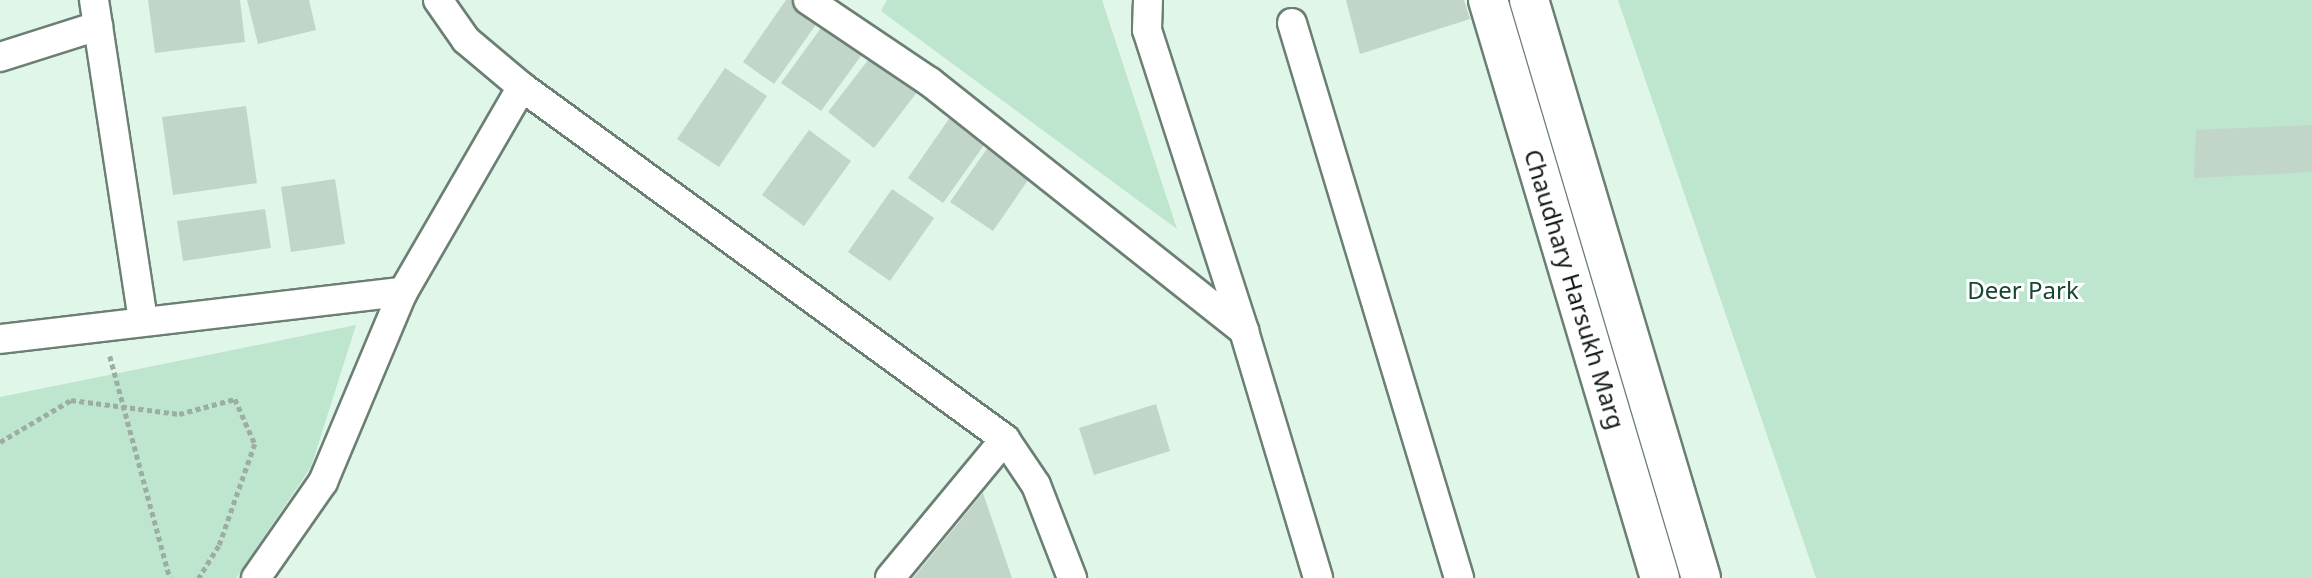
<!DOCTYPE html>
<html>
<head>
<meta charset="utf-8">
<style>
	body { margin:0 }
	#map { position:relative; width:2312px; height:578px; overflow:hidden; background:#e0f6e9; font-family:"Noto Sans",sans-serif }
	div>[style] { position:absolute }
	.green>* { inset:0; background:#bee5ce }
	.building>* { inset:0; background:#c1d6c9 }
	.path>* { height:4.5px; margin-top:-2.25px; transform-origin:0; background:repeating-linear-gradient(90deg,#9cada3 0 5px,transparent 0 8.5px) }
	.roads { filter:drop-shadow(2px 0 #6c7f74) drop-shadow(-2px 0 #6c7f74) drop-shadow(0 2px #6c7f74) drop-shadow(0 -2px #6c7f74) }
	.street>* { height:28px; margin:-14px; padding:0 14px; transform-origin:14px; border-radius:14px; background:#fff }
	.secondary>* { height:38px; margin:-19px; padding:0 19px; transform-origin:19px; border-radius:19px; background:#fff }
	span { translate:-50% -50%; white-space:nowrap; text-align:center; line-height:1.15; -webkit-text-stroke:6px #fff; paint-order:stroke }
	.street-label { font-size:24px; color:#101813 }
	.park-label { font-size:24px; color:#154831 }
</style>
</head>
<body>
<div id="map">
	<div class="green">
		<div style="clip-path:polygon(887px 0,1102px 0,1177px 229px,881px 11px)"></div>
		<div style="clip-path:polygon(1618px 0,2312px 0,2312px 578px,1816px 578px)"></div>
		<div style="clip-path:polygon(356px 325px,311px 467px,236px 578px,0 578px,0 397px)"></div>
	</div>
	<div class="building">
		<div style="clip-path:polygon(148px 0,240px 0,245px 42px,155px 53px)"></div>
		<div style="clip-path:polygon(247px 0,309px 0,316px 30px,258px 44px)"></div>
		<div style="clip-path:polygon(786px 0,800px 0,822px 16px,774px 84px,743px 62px)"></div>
		<div style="clip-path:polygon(1346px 0,1464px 0,1470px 19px,1360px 54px)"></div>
		<div style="clip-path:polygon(826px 21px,866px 49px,821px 111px,781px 83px)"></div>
		<div style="clip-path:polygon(872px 55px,918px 91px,874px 148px,828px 112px)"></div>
		<div style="clip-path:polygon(725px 68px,767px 96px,719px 167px,677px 139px)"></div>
		<div style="clip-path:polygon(246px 106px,257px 183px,173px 195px,162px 117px)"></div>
		<div style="clip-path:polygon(953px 113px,989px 138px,943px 203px,908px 178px)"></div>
		<div style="clip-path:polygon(2312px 125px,2312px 172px,2194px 178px,2196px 130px)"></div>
		<div style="clip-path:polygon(809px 130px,851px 161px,804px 226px,762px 195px)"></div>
		<div style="clip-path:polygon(995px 137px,1037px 167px,993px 231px,950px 202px)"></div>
		<div style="clip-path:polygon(335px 179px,345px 244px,291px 252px,281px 187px)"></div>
		<div style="clip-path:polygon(892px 189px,934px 218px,890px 281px,848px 252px)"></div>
		<div style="clip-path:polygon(265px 209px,271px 248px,183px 261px,177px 221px)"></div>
		<div style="clip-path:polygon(1156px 404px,1170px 451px,1094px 475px,1079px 428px)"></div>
		<div style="clip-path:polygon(983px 493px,1012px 578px,913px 578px)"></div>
	</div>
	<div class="path">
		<div style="left:110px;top:356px;width:230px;rotate:74.9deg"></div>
		<div style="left:0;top:442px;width:82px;rotate:-30.6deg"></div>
		<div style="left:71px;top:400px;width:109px;rotate:7.4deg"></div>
		<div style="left:179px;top:414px;width:58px;rotate:-15deg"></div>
		<div style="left:235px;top:399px;width:49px;rotate:66deg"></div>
		<div style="left:255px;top:444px;width:108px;rotate:109.4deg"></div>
		<div style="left:219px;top:546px;width:38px;rotate:122deg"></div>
	</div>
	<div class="roads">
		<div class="street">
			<div style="left:94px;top:0;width:324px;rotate:81.3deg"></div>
			<div style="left:438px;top:0;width:49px;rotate:55deg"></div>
			<div style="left:466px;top:40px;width:73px;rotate:40deg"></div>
			<div style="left:522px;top:87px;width:598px;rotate:36.08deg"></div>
			<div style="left:1005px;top:439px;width:55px;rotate:56deg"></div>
			<div style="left:1036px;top:485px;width:100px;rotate:68.8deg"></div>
			<div style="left:808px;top:0;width:147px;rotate:33.9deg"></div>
			<div style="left:930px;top:82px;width:401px;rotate:38.4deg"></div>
			<div style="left:1244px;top:331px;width:258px;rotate:73.3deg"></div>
			<div style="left:1148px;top:0;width:30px;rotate:92deg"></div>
			<div style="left:1147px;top:30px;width:316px;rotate:72.1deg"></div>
			<div style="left:1292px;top:23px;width:580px;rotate:73.25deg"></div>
			<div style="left:0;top:57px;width:103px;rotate:-17.6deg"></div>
			<div style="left:0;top:339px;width:406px;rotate:-6.7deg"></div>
			<div style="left:256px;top:578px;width:117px;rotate:-55.1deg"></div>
			<div style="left:323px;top:482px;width:206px;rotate:-67.2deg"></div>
			<div style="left:403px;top:292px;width:237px;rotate:-59.9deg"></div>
			<div style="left:890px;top:578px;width:180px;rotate:-50.4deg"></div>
		</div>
		<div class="secondary">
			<div style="left:1488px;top:0;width:603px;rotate:73.43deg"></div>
			<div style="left:1529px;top:0;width:603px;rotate:73.43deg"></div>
		</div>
	</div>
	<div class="street-label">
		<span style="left:1575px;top:289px;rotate:73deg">Chaudhary Harsukh Marg</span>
	</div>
	<div class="park-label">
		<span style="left:2023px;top:290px">Deer Park</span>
	</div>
</div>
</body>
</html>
